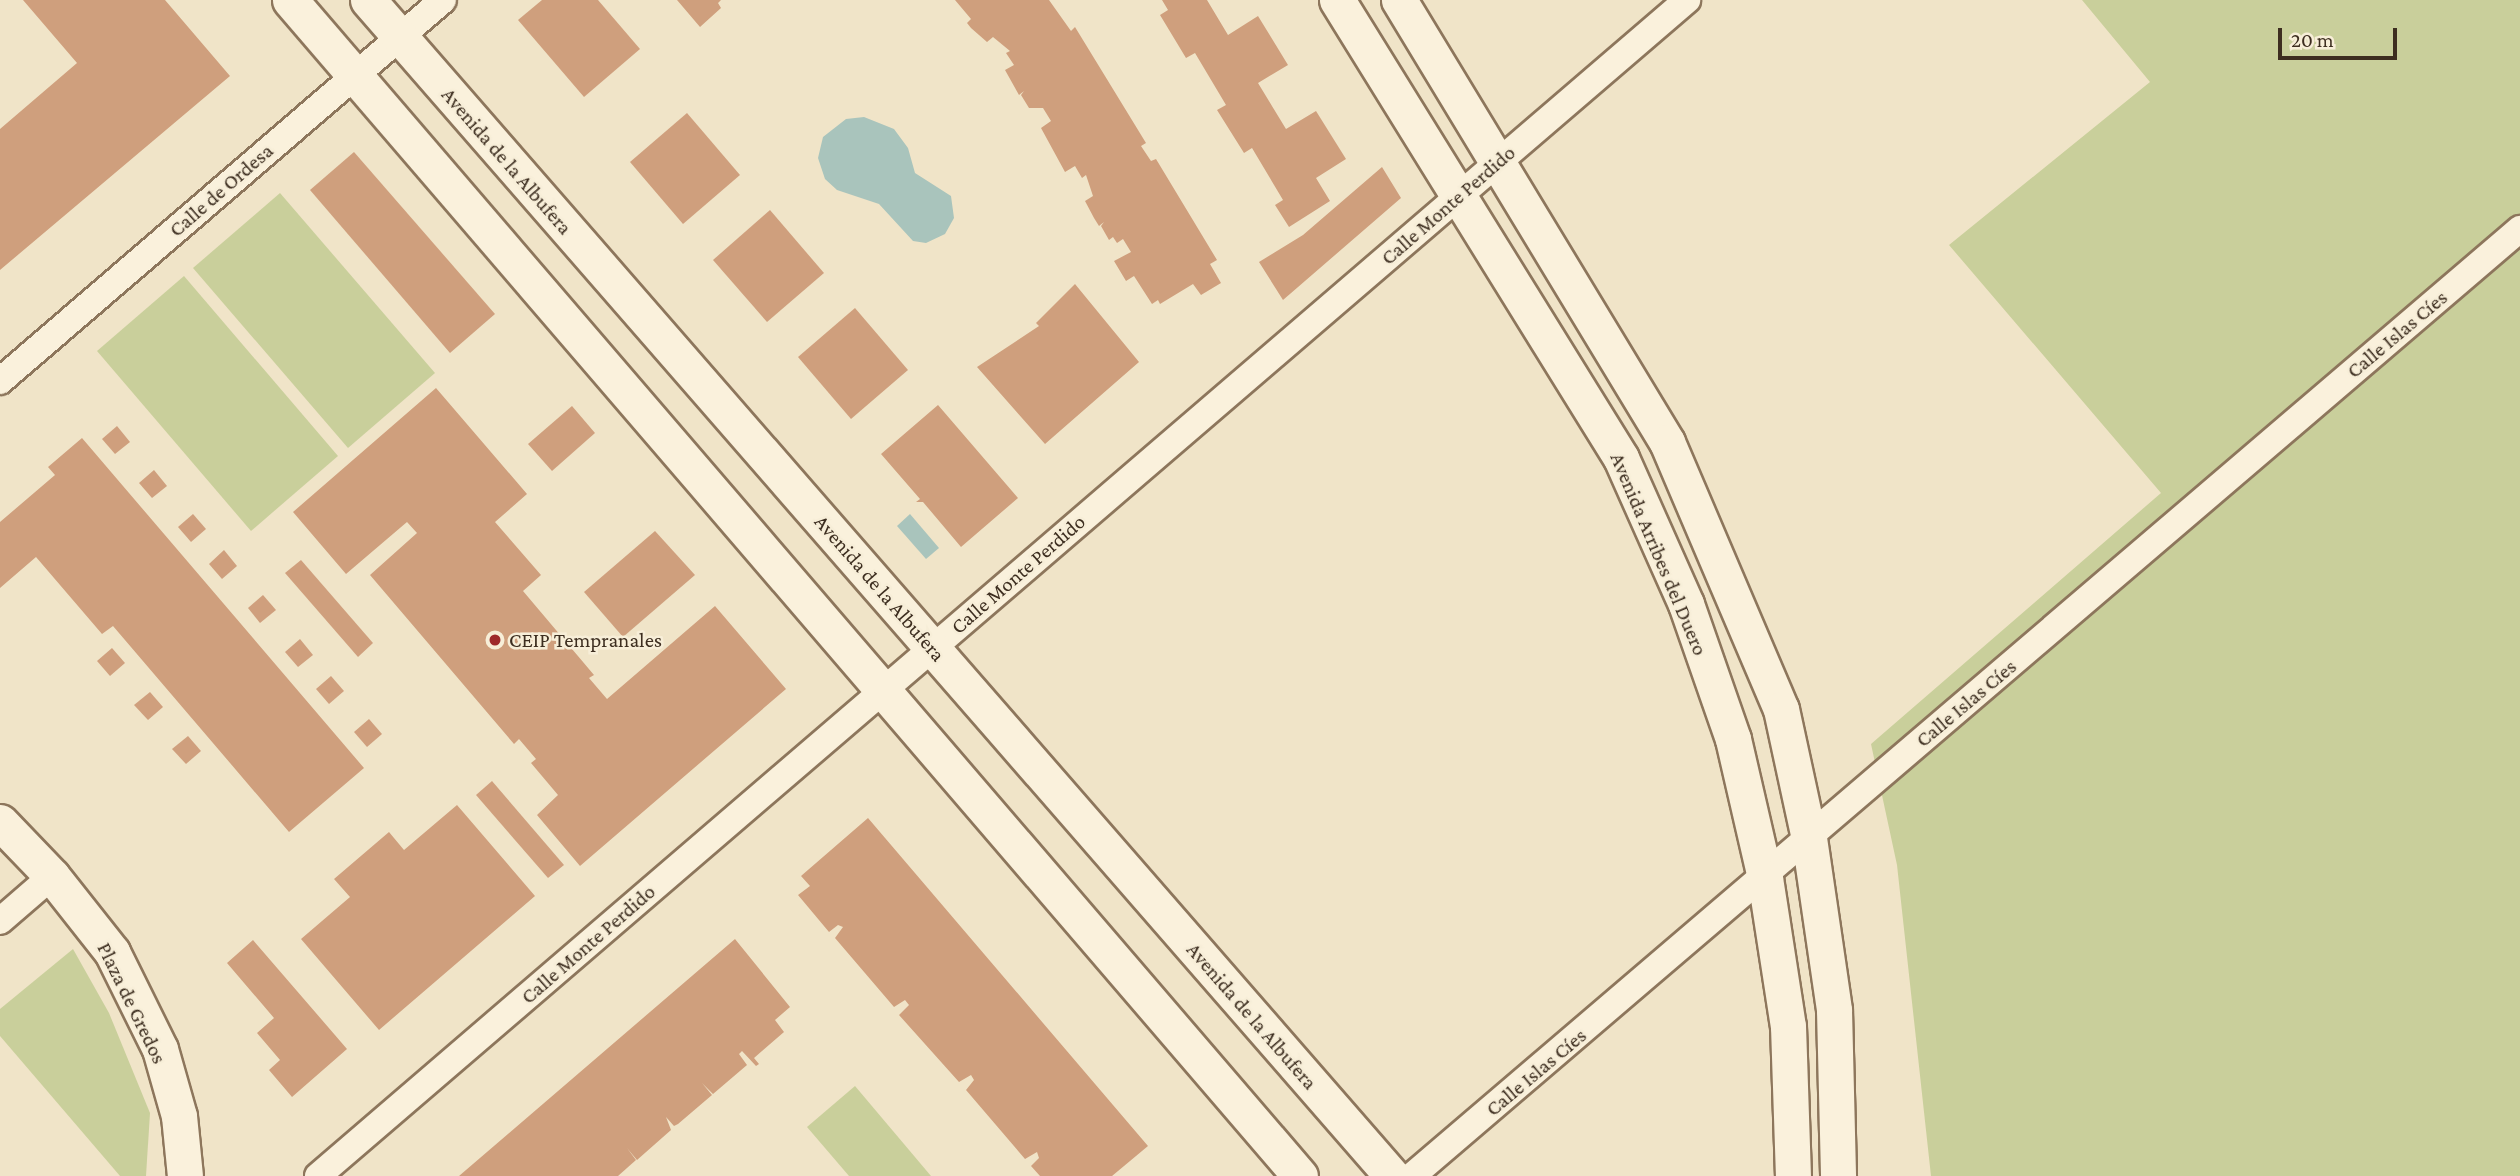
<!DOCTYPE html>
<html>
<head>
<meta charset="utf-8">
<style>
	body { margin:0 }
	#map { position:relative; width:2520px; height:1176px; overflow:hidden; background:#f0e4c8; font-family:"Crimson Pro",serif }
	div>[style] { position:absolute }
	.green>* { inset:0; background:#c9cf9b }
	.water>* { inset:0; background:#a9c4bc }
	.building>* { inset:0; background:#cf9f7d }
	.roads { filter:drop-shadow(2px 0 #8d765c) drop-shadow(-2px 0 #8d765c) drop-shadow(0 2px #8d765c) drop-shadow(0 -2px #8d765c) }
	.pedestrian>* { height:26px; margin:-13px; padding:0 13px; transform-origin:13px; border-radius:13px; background:#faf1dc }
	.minor>* { height:35px; margin:-17.5px; padding:0 17.5px; transform-origin:17.5px; border-radius:17.5px; background:#faf1dc }
	.dots>* { width:19px; height:19px; translate:-50% -50%; box-sizing:border-box; border:4px solid #f7eed8; border-radius:50% }
	span { translate:-50% -50%; white-space:nowrap; text-align:center; line-height:1.15; -webkit-text-stroke:5px #f7eed8; paint-order:stroke }
	.street-label { font-size:21px; color:#3d2e20 }
	.poi-label { font-size:21px; color:#3d2e20 }
	.left { translate:0 -50%; text-align:left }
	.scale { position:absolute; left:2278px; top:28px; width:119px; height:32px; box-sizing:border-box; border:4px solid #3d2e20; border-top:0; padding-left:9px; font-size:21px; line-height:24px; white-space:nowrap; color:#3d2e20; -webkit-text-stroke:5px #f7eed8; paint-order:stroke }
</style>
</head>
<body>
<div id="map">
	<div class="green">
		<div style="clip-path:polygon(2082px 0,2520px 0,2520px 1176px,1931px 1176px,1897px 865px,1871px 744px,2161px 493px,1949px 245px,2150px 82px)"></div>
		<div style="clip-path:polygon(280px 193px,435px 373px,348px 448px,193px 268px)"></div>
		<div style="clip-path:polygon(184px 276px,338px 456px,251px 531px,97px 351px)"></div>
		<div style="clip-path:polygon(73px 949px,109px 1013px,150px 1113px,146px 1176px,120px 1176px,0 1036px,0 1009px)"></div>
		<div style="clip-path:polygon(855px 1086px,931px 1176px,849px 1176px,807px 1127px)"></div>
	</div>
	<div class="water">
		<div style="clip-path:polygon(864px 117px,894px 129px,908px 148px,915px 173px,951px 196px,954px 218px,945px 234px,926px 243px,913px 241px,879px 204px,837px 190px,825px 179px,818px 158px,823px 137px,846px 119px)"></div>
		<div style="clip-path:polygon(910px 514px,939px 548px,926px 559px,897px 526px)"></div>
	</div>
	<div class="building">
		<div style="clip-path:polygon(23px 0,165px 0,230px 76px,0 270px,0 129px,77px 63px)"></div>
		<div style="clip-path:polygon(542px 0,598px 0,640px 49px,584px 97px,518px 20px)"></div>
		<div style="clip-path:polygon(677px 0,721px 0,718px 3px,721px 8px,700px 27px)"></div>
		<div style="clip-path:polygon(955px 0,1049px 0,1071px 31px,1075px 27px,1146px 143px,1141px 146px,1151px 161px,1156px 159px,1217px 260px,1210px 264px,1221px 283px,1201px 295px,1193px 284px,1160px 304px,1158px 300px,1152px 304px,1134px 276px,1126px 281px,1114px 261px,1131px 252px,1123px 239px,1117px 243px,1113px 237px,1109px 240px,1101px 226px,1104px 222px,1099px 226px,1094px 218px,1085px 201px,1093px 196px,1086px 175px,1082px 178px,1075px 166px,1065px 172px,1041px 128px,1051px 121px,1043px 108px,1029px 108px,1021px 95px,1024px 91px,1019px 95px,1005px 70px,1014px 65px,1006px 53px,1010px 51px,993px 37px,987px 42px,971px 28px,967px 23px,971px 19px)"></div>
		<div style="clip-path:polygon(1162px 0,1207px 0,1228px 35px,1258px 16px,1288px 65px,1258px 83px,1286px 129px,1316px 111px,1346px 159px,1316px 178px,1330px 201px,1289px 227px,1275px 205px,1283px 200px,1252px 148px,1244px 153px,1217px 110px,1226px 105px,1195px 53px,1186px 58px,1160px 15px,1168px 10px)"></div>
		<div style="clip-path:polygon(687px 113px,740px 175px,683px 224px,630px 162px)"></div>
		<div style="clip-path:polygon(354px 152px,495px 314px,450px 353px,310px 190px)"></div>
		<div style="clip-path:polygon(1382px 167px,1401px 198px,1283px 300px,1259px 262px,1303px 235px)"></div>
		<div style="clip-path:polygon(770px 210px,824px 273px,767px 322px,713px 260px)"></div>
		<div style="clip-path:polygon(1075px 284px,1139px 362px,1045px 444px,977px 367px,1039px 326px,1036px 323px)"></div>
		<div style="clip-path:polygon(855px 308px,908px 370px,851px 419px,798px 357px)"></div>
		<div style="clip-path:polygon(436px 388px,527px 494px,495px 522px,541px 575px,523px 591px,594px 675px,589px 678px,607px 699px,715px 606px,786px 689px,580px 866px,537px 815px,558px 795px,531px 763px,536px 759px,519px 739px,514px 744px,370px 575px,417px 533px,407px 522px,346px 574px,293px 512px)"></div>
		<div style="clip-path:polygon(938px 405px,1018px 498px,961px 547px,923px 502px,916px 502px,920px 499px,881px 454px)"></div>
		<div style="clip-path:polygon(572px 406px,595px 433px,552px 471px,528px 444px)"></div>
		<div style="clip-path:polygon(117px 426px,130px 442px,115px 454px,102px 439px)"></div>
		<div style="clip-path:polygon(82px 438px,364px 768px,289px 832px,113px 626px,102px 634px,36px 557px,0 588px,0 522px,55px 475px,48px 467px)"></div>
		<div style="clip-path:polygon(154px 470px,167px 486px,152px 498px,139px 483px)"></div>
		<div style="clip-path:polygon(193px 514px,206px 529px,191px 542px,178px 527px)"></div>
		<div style="clip-path:polygon(655px 531px,695px 575px,623px 637px,584px 592px)"></div>
		<div style="clip-path:polygon(224px 550px,237px 566px,222px 579px,209px 564px)"></div>
		<div style="clip-path:polygon(301px 560px,373px 643px,358px 657px,285px 573px)"></div>
		<div style="clip-path:polygon(263px 595px,276px 610px,260px 623px,248px 608px)"></div>
		<div style="clip-path:polygon(300px 639px,313px 655px,298px 667px,285px 652px)"></div>
		<div style="clip-path:polygon(112px 648px,125px 663px,110px 676px,97px 661px)"></div>
		<div style="clip-path:polygon(331px 676px,344px 691px,329px 704px,316px 689px)"></div>
		<div style="clip-path:polygon(150px 692px,163px 707px,148px 720px,134px 705px)"></div>
		<div style="clip-path:polygon(369px 719px,382px 734px,367px 747px,354px 732px)"></div>
		<div style="clip-path:polygon(188px 736px,201px 751px,186px 764px,172px 749px)"></div>
		<div style="clip-path:polygon(492px 781px,564px 865px,548px 878px,476px 795px)"></div>
		<div style="clip-path:polygon(457px 805px,535px 896px,379px 1030px,301px 939px,350px 897px,334px 879px,389px 832px,404px 850px)"></div>
		<div style="clip-path:polygon(868px 818px,1148px 1146px,1112px 1176px,1040px 1176px,1031px 1166px,1039px 1158px,1037px 1152px,1025px 1159px,966px 1090px,974px 1080px,971px 1075px,959px 1082px,899px 1015px,909px 1005px,905px 1000px,894px 1007px,835px 938px,843px 927px,838px 925px,829px 932px,798px 895px,810px 886px,801px 876px)"></div>
		<div style="clip-path:polygon(735px 939px,790px 1007px,775px 1020px,784px 1032px,754px 1058px,759px 1064px,756px 1066px,742px 1051px,739px 1054px,747px 1065px,713px 1094px,702px 1083px,712px 1095px,678px 1124px,674px 1126px,666px 1117px,671px 1130px,637px 1160px,627px 1148px,636px 1160px,618px 1176px,459px 1176px)"></div>
		<div style="clip-path:polygon(253px 940px,347px 1049px,292px 1097px,269px 1070px,280px 1060px,257px 1033px,274px 1018px,227px 963px)"></div>
	</div>
	<div class="roads">
		<div class="pedestrian">
			<div style="left:0;top:381px;width:584px;rotate:-40.7deg"></div>
			<div style="left:0;top:921px;width:69px;rotate:-40.9deg"></div>
			<div style="left:318px;top:1176px;width:1805px;rotate:-40.66deg"></div>
			<div style="left:1412px;top:1176px;width:1458px;rotate:-40.52deg"></div>
		</div>
		<div class="minor">
			<div style="left:290px;top:0;width:1550px;rotate:49.34deg"></div>
			<div style="left:368px;top:0;width:1559px;rotate:48.95deg"></div>
			<div style="left:1337px;top:0;width:539px;rotate:58.2deg"></div>
			<div style="left:1621px;top:458px;width:160px;rotate:66deg"></div>
			<div style="left:1686px;top:604px;width:143px;rotate:70.8deg"></div>
			<div style="left:1733px;top:739px;width:143px;rotate:77deg"></div>
			<div style="left:1765px;top:878px;width:150px;rotate:81.2deg"></div>
			<div style="left:1788px;top:1026px;width:150px;rotate:88.1deg"></div>
			<div style="left:1399px;top:0;width:517px;rotate:58.77deg"></div>
			<div style="left:1667px;top:442px;width:290px;rotate:66.9deg"></div>
			<div style="left:1781px;top:709px;width:132px;rotate:77.8deg"></div>
			<div style="left:1809px;top:838px;width:174px;rotate:81.7deg"></div>
			<div style="left:1834px;top:1010px;width:166px;rotate:88.6deg"></div>
			<div style="left:0;top:822px;width:75px;rotate:46.1deg"></div>
			<div style="left:52px;top:876px;width:97px;rotate:51.7deg"></div>
			<div style="left:112px;top:952px;width:108px;rotate:63.7deg"></div>
			<div style="left:160px;top:1049px;width:70px;rotate:74.2deg"></div>
			<div style="left:179px;top:1116px;width:60px;rotate:84.3deg"></div>
		</div>
	</div>
	<div class="dots">
		<div style="left:495px;top:640px;background:#9e2a2b"></div>
	</div>
	<div class="street-label">
		<span style="left:507px;top:161px;rotate:49deg">Avenida de la Albufera</span>
		<span style="left:221px;top:190px;rotate:-41deg">Calle de Ordesa</span>
		<span style="left:1448px;top:205px;rotate:-41deg">Calle Monte Perdido</span>
		<span style="left:2397px;top:334px;rotate:-40deg">Calle Islas Cíes</span>
		<span style="left:1659px;top:554px;rotate:67deg">Avenida Arribes del Duero</span>
		<span style="left:1018px;top:574px;rotate:-41deg">Calle Monte Perdido</span>
		<span style="left:880px;top:588px;rotate:49deg">Avenida de la Albufera</span>
		<span style="left:1966px;top:703px;rotate:-40deg">Calle Islas Cíes</span>
		<span style="left:588px;top:944px;rotate:-41deg">Calle Monte Perdido</span>
		<span style="left:132px;top:1003px;rotate:64deg">Plaza de Gredos</span>
		<span style="left:1252px;top:1016px;rotate:49deg">Avenida de la Albufera</span>
		<span style="left:1536px;top:1072px;rotate:-40deg">Calle Islas Cíes</span>
	</div>
	<div class="poi-label">
		<span class="left" style="left:509px;top:640px">CEIP Tempranales</span>
	</div>
	<div class="scale">20 m</div>
</div>
</body>
</html>
